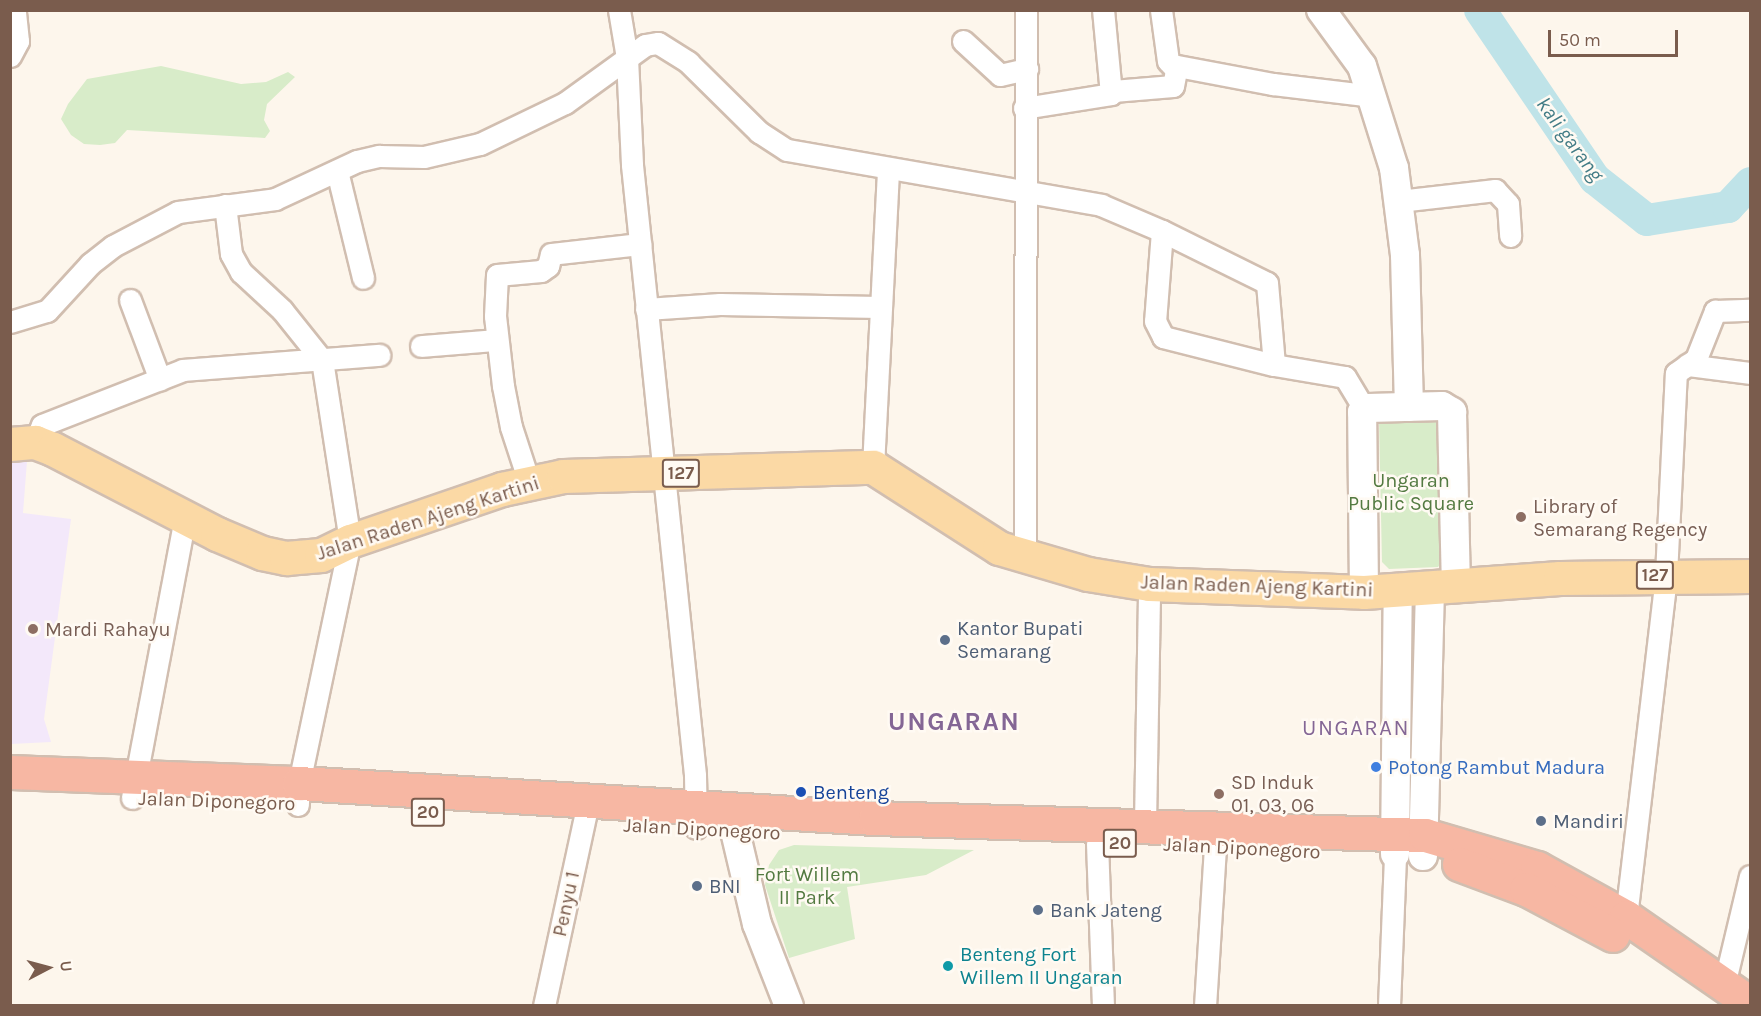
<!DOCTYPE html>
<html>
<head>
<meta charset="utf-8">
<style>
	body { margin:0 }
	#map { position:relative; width:1761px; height:1016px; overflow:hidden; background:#fdf6ec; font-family:Karla,sans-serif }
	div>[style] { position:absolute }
	.education>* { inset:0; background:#f3e8fa }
	.green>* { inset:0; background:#d8ecc9 }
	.river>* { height:32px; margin:-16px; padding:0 16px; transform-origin:16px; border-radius:16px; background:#bfe3e8 }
	.roads { filter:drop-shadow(2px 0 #d1beb0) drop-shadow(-2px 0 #d1beb0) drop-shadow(0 2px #d1beb0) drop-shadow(0 -2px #d1beb0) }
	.street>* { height:21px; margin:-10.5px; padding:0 10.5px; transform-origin:10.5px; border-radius:10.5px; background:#fff }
	.secondary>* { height:28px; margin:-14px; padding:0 14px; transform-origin:14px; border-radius:14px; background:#fff }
	.primary>* { height:33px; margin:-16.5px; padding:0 16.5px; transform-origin:16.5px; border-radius:16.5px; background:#fbd9a5 }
	.highway>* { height:33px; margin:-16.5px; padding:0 16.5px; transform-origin:16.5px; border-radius:16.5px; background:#f7b7a3 }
	.dots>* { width:16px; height:16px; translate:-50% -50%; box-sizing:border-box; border:3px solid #fffaf3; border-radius:50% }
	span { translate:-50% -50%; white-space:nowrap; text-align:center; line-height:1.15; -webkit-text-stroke:5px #fffaf3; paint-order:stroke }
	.shield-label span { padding:2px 4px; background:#fffaf3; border:2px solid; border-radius:4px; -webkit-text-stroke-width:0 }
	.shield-label { font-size:18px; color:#7a5c4d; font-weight:700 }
	.park-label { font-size:20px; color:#537a41 }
	.education-label { font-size:20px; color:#785e54 }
	.left { translate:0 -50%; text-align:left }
	.street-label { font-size:20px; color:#7a5c4d }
	.service-label { font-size:20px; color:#4e5e75 }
	.shop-label { font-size:20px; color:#366cbe }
	.transit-label { font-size:20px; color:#164399 }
	.culture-label { font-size:20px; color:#0d838f }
	.water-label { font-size:21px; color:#437c86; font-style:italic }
	.quarter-label { font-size:22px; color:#846695; letter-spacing:1.5px }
	.district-label { font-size:26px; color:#846695; font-weight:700; letter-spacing:1.5px }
	.frame { position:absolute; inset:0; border:12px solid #7a5c4d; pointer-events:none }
	.north { position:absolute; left:18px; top:938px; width:60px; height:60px; -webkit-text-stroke:4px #fffaf3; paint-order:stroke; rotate:84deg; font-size:16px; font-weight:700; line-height:24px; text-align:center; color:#7a5c4d }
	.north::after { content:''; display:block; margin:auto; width:21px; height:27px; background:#7a5c4d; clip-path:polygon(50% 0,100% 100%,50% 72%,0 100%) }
	.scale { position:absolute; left:1548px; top:30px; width:130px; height:27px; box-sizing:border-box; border:3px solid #7a5c4d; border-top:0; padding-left:8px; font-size:18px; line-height:21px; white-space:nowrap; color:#7a5c4d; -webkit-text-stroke:4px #fffaf3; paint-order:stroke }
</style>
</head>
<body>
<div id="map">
	<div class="education">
		<div style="clip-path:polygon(12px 458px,27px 461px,23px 513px,71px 519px,44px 719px,51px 742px,11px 744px)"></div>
	</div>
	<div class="green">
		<div style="clip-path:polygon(161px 66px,241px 84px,266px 82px,288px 72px,295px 77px,267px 104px,264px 120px,270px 131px,265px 138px,127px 130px,115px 143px,100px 145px,84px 144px,71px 135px,61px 119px,68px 104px,87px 79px)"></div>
		<div style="clip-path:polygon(1379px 419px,1438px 419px,1443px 561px,1438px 567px,1389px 569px,1382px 562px)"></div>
		<div style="clip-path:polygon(794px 845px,974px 850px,926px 875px,847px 887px,855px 939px,789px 958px,765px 885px,769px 865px,779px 850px)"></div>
	</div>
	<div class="river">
		<div style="left:1480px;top:10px;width:204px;rotate:55.8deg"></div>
		<div style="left:1595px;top:179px;width:66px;rotate:38.3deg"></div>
		<div style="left:1647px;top:220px;width:82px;rotate:-9.1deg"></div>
		<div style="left:1728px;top:207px;width:33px;rotate:-47deg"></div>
	</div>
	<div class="roads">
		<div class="street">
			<div style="left:619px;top:10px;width:49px;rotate:80.5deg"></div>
			<div style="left:627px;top:58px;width:107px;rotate:87.3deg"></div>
			<div style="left:632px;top:165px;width:613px;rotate:84.1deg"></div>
			<div style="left:695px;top:775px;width:53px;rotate:88.9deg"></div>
			<div style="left:1161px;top:10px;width:51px;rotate:82.2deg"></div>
			<div style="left:1168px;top:61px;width:6px;rotate:45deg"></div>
			<div style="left:1172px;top:65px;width:103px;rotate:10.7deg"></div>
			<div style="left:1273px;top:84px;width:101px;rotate:6.8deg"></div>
			<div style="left:963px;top:41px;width:50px;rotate:42.6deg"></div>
			<div style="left:1000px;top:75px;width:28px;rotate:-13deg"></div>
			<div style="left:10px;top:56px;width:17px;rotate:-62deg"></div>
			<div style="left:18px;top:41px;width:31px;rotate:-96deg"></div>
			<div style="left:1113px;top:91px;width:60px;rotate:-4.8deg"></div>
			<div style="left:1173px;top:86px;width:20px;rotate:-79deg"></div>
			<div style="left:1024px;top:108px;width:88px;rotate:-9.1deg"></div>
			<div style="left:1111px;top:94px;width:84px;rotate:-95.4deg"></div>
			<div style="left:337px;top:171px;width:110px;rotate:76.3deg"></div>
			<div style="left:1399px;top:201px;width:97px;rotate:-6.5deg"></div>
			<div style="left:1495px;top:190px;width:19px;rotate:47deg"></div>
			<div style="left:1508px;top:204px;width:32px;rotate:86deg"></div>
			<div style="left:225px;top:205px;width:49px;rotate:83deg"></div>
			<div style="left:231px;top:254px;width:21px;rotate:61deg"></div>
			<div style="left:241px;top:272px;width:56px;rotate:42.8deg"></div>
			<div style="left:282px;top:310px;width:64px;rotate:51.3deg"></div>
			<div style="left:322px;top:360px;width:183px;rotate:81.2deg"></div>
			<div style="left:350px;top:541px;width:247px;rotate:101.9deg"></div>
			<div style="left:299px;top:783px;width:22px;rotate:93deg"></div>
			<div style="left:1162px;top:231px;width:117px;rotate:26.3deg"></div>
			<div style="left:1267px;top:283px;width:82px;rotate:85.1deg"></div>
			<div style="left:130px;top:300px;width:85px;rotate:69.4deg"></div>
			<div style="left:646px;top:309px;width:74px;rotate:-3.9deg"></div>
			<div style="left:720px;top:304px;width:159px;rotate:1.1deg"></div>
			<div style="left:10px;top:322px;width:39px;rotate:-17deg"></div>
			<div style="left:47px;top:311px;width:64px;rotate:-47.5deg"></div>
			<div style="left:90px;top:264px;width:29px;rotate:-38deg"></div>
			<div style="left:113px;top:246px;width:73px;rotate:-27.6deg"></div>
			<div style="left:178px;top:212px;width:98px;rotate:-7.6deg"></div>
			<div style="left:275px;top:199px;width:90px;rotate:-24.9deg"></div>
			<div style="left:357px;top:161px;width:23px;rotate:-13deg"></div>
			<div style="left:379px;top:156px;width:45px;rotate:1.3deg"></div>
			<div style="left:424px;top:157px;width:57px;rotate:-13.1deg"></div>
			<div style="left:480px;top:144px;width:94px;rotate:-25.8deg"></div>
			<div style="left:565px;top:103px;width:99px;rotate:-35.9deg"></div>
			<div style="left:645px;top:45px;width:13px;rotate:-9deg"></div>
			<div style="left:658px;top:43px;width:36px;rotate:32deg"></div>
			<div style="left:688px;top:62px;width:100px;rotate:44.6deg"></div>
			<div style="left:759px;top:132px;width:33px;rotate:33deg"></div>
			<div style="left:787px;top:150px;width:319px;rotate:9.9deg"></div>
			<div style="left:1101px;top:205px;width:66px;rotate:23.1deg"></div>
			<div style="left:1162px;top:231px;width:90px;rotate:94.4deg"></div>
			<div style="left:1155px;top:321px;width:18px;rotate:63deg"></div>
			<div style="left:1163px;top:337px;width:114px;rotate:14.2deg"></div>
			<div style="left:1274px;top:365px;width:72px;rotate:9.6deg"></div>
			<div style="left:1345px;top:377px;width:37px;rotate:59deg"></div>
			<div style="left:421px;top:346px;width:75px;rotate:-4.6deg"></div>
			<div style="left:1687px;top:365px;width:64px;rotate:7.2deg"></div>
			<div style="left:35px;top:442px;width:18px;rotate:-68deg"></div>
			<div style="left:42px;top:425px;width:151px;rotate:-21.3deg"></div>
			<div style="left:183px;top:370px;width:197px;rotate:-4.4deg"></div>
			<div style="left:873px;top:467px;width:299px;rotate:-87.1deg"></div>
			<div style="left:529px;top:482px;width:58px;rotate:-108.1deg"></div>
			<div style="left:511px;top:427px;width:42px;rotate:-101deg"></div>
			<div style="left:503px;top:386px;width:70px;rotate:-96.5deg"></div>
			<div style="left:495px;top:316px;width:41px;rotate:-87.2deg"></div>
			<div style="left:497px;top:275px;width:44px;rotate:-5.2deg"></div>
			<div style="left:541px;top:271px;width:9px;rotate:-36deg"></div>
			<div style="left:548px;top:266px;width:12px;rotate:-76deg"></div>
			<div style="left:551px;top:254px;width:90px;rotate:-6.4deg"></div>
			<div style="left:1025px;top:558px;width:548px;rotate:-89.9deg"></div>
			<div style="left:132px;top:798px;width:285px;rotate:-79.3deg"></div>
			<div style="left:1145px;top:824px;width:240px;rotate:-89deg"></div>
			<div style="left:1097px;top:843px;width:163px;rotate:87.9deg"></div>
			<div style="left:1626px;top:917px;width:344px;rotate:-83.3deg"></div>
			<div style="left:1666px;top:575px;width:202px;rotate:-87.2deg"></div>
			<div style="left:1676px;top:373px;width:24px;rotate:-35deg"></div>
			<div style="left:1696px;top:359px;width:52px;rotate:-68.4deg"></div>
			<div style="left:1715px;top:311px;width:35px;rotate:-2deg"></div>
			<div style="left:1724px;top:985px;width:112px;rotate:-76.6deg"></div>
			<div style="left:544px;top:1006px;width:209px;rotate:-77.8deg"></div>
			<div style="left:1205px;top:1006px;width:159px;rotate:-86.4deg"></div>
			<div style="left:1389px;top:1006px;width:152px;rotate:-87.7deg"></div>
		</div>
		<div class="secondary">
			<div style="left:1321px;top:10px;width:69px;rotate:53.8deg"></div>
			<div style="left:1362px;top:66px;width:107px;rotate:72.6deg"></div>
			<div style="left:1394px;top:168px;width:88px;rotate:82.8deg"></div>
			<div style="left:1405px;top:255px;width:152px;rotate:88.5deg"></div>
			<div style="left:1364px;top:592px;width:180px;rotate:-90.6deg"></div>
			<div style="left:1362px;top:412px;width:7px;rotate:-34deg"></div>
			<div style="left:1368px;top:408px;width:74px;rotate:-1.5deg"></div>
			<div style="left:1442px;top:406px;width:12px;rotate:31deg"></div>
			<div style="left:1452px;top:412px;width:172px;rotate:88.7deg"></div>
			<div style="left:730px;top:810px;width:117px;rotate:76.7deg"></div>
			<div style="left:757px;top:924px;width:88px;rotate:68.7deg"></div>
			<div style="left:1395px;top:854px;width:265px;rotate:-89.4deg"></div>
			<div style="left:1423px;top:856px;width:269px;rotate:-88.5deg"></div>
		</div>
		<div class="primary">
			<div style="left:10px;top:444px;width:25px;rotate:-5deg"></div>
			<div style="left:35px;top:442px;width:19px;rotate:21deg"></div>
			<div style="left:53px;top:449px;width:185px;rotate:27.4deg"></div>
			<div style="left:217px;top:534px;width:49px;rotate:22.9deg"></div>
			<div style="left:262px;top:553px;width:25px;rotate:12deg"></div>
			<div style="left:286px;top:558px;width:35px;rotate:-5deg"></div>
			<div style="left:321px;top:555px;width:32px;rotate:-26deg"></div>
			<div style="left:350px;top:541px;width:161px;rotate:-18.9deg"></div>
			<div style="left:502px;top:489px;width:62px;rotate:-12deg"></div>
			<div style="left:563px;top:476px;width:310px;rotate:-1.7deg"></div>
			<div style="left:873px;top:467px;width:150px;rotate:32.7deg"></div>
			<div style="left:999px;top:548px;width:93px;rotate:16.3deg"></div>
			<div style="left:1088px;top:574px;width:62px;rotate:9.3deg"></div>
			<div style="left:1149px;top:584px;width:215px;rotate:2.1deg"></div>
			<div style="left:1364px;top:592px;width:196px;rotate:-4.1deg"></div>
			<div style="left:1560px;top:578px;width:190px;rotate:-0.6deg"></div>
		</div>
		<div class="highway">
			<div style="left:10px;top:772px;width:289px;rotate:2.2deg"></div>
			<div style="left:299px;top:783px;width:577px;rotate:3.48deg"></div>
			<div style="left:875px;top:818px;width:550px;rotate:1.77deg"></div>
			<div style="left:1425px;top:835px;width:117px;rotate:16.4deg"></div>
			<div style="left:1537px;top:868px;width:102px;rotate:28.8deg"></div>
			<div style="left:1626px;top:917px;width:151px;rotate:34.7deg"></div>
			<div style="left:1459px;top:864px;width:72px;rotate:20.5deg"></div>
			<div style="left:1526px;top:889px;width:98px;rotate:27.9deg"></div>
		</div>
	</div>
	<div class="dots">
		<div style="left:1521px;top:517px;background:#8d6e63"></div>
		<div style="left:33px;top:629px;background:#8d6e63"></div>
		<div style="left:945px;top:640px;background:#5c6f8a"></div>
		<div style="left:1376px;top:767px;background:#3f7fe0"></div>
		<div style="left:801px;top:792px;background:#1a4fb4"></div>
		<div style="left:1219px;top:794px;background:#8d6e63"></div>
		<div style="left:1541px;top:821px;background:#5c6f8a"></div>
		<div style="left:697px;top:886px;background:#5c6f8a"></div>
		<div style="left:1038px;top:910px;background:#5c6f8a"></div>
		<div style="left:948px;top:966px;background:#0f9aa8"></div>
	</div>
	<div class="shield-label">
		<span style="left:681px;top:473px">127</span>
		<span style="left:1655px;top:575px">127</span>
		<span style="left:428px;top:812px">20</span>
		<span style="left:1120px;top:843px">20</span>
	</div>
	<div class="park-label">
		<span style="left:1411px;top:492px">Ungaran<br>Public Square</span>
		<span style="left:807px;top:886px">Fort Willem<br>II Park</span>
	</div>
	<div class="education-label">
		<span class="left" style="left:1533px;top:518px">Library of<br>Semarang Regency</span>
		<span class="left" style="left:45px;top:629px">Mardi Rahayu</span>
		<span class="left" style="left:1231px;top:794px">SD Induk<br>01, 03, 06</span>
	</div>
	<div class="street-label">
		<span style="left:428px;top:518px;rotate:-18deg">Jalan Raden Ajeng Kartini</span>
		<span style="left:1257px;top:586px;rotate:2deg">Jalan Raden Ajeng Kartini</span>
		<span style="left:217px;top:801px;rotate:2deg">Jalan Diponegoro</span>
		<span style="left:702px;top:829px;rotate:3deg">Jalan Diponegoro</span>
		<span style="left:1242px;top:848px;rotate:3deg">Jalan Diponegoro</span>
		<span style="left:566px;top:904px;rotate:-78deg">Penyu 1</span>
	</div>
	<div class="service-label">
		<span class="left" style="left:957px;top:640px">Kantor Bupati<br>Semarang</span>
		<span class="left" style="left:1553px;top:821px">Mandiri</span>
		<span class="left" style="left:709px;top:886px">BNI</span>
		<span class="left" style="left:1050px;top:910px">Bank Jateng</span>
	</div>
	<div class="shop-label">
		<span class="left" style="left:1388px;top:767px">Potong Rambut Madura</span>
	</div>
	<div class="transit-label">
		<span class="left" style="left:813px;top:792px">Benteng</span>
	</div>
	<div class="culture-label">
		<span class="left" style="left:960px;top:966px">Benteng Fort<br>Willem II Ungaran</span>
	</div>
	<div class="water-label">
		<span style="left:1570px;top:139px;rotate:54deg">kali garang</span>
	</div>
	<div class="quarter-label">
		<span style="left:1356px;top:729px">UNGARAN</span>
	</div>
	<div class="district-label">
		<span style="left:954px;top:722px">UNGARAN</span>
	</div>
	<div class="frame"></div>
	<div class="north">U</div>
	<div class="scale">50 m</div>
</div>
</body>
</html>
